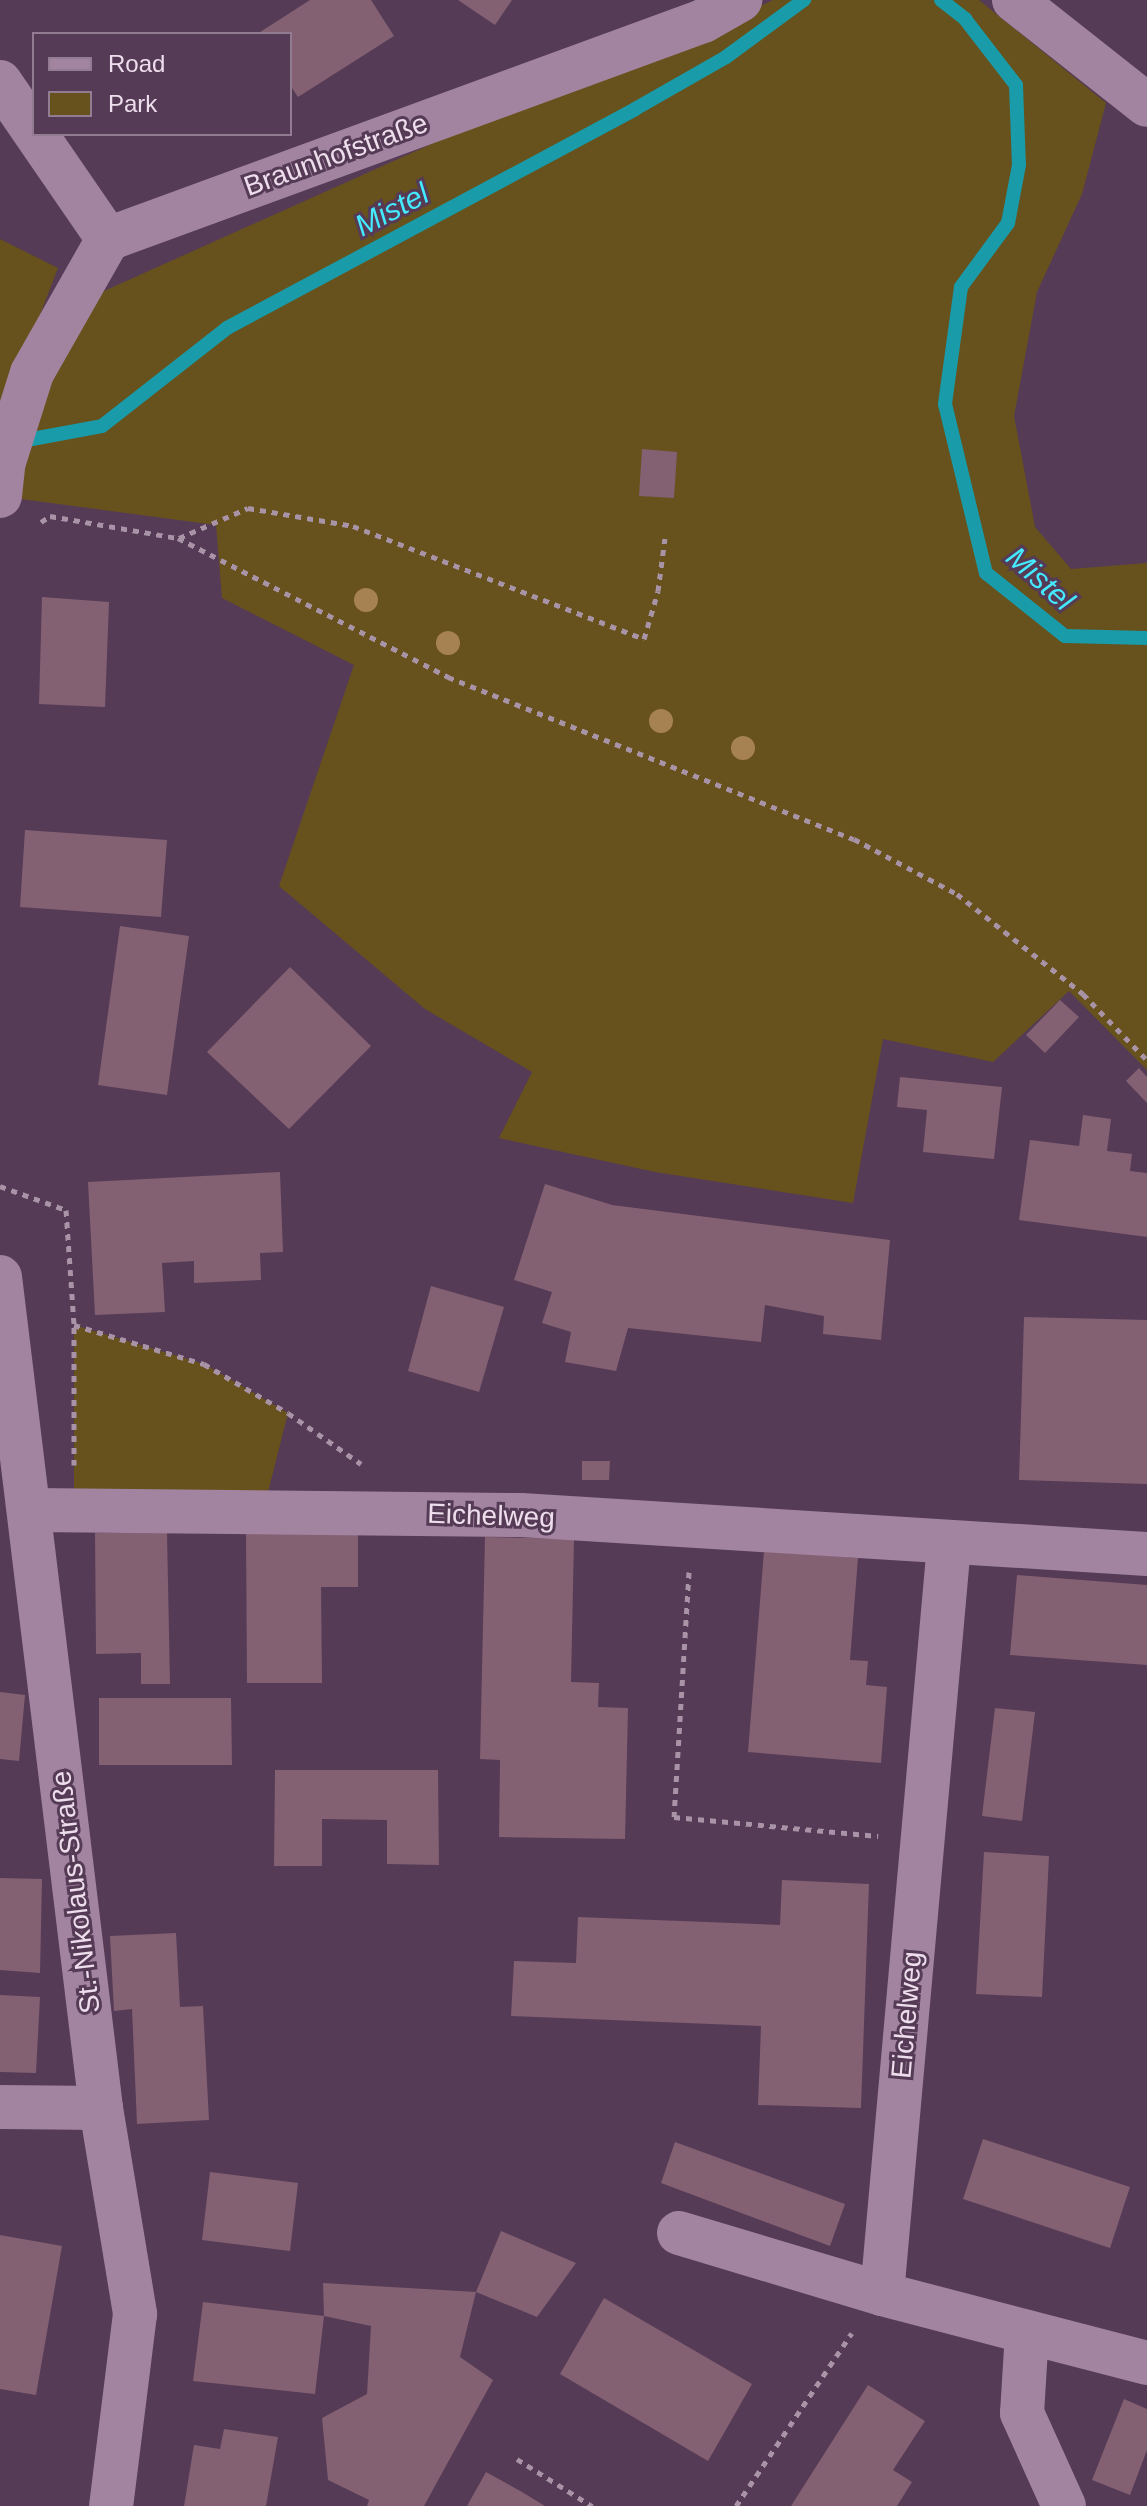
<!DOCTYPE html>
<html>
<head>
<meta charset="utf-8">
<style>
	body { margin:0 }
	#map { position:relative; width:1147px; height:2506px; overflow:hidden; background:#553b55; font-family:Arial,sans-serif }
	div>[style] { position:absolute }
	.green>* { inset:0; background:#67521d }
	.stream>* { height:14px; margin:-7px; padding:0 7px; transform-origin:7px; border-radius:7px; background:#199ba9 }
	.building>* { inset:0; background:#846073 }
	.path>* { height:5px; margin-top:-2.5px; transform-origin:0; background:repeating-linear-gradient(90deg,#a893a7 0 6px,transparent 0 12px) }
	.minor>* { height:44px; margin:-22px; padding:0 22px; transform-origin:22px; border-radius:22px; background:#a284a1 }
	.trees>* { width:24px; height:24px; margin:-12px; border-radius:50%; background:#a68253 }
	span { translate:-50% -50%; white-space:nowrap; text-align:center; line-height:1.15; -webkit-text-stroke:6px #553b55; paint-order:stroke }
	.street-label { font-size:28px; color:#eedeed }
	.water-label { font-size:30px; color:#44eafe; font-style:italic }
	.legend { position:absolute; left:32px; top:32px; width:260px; height:104px; box-sizing:border-box; background:#553b55; border:2px solid #927c92; margin:0; padding:10px 14px; list-style:none; font-size:24px; color:#eedeed }
	.legend li { display:flex; align-items:center; gap:16px; height:40px }
	.legend b { width:40px; border:2px solid #927c92 }
</style>
</head>
<body>
<div id="map">
	<div class="green">
		<div style="clip-path:polygon(773px 0,979px 0,1106px 103px,1082px 194px,1037px 292px,1014px 416px,1035px 527px,1071px 569px,1147px 563px,1147px 1070px,1069px 991px,993px 1062px,883px 1039px,853px 1203px,655px 1172px,499px 1138px,532px 1072px,425px 1009px,279px 886px,354px 665px,222px 598px,216px 525px,6px 497px,47px 373px,104px 291px,583px 76px,700px 35px)"></div>
		<div style="clip-path:polygon(0 239px,58px 268px,0 419px)"></div>
		<div style="clip-path:polygon(74px 1325px,204px 1364px,288px 1413px,263px 1512px,74px 1510px)"></div>
	</div>
	<div class="stream">
		<div style="left:941px;top:0;width:31px;rotate:38deg"></div>
		<div style="left:965px;top:19px;width:83px;rotate:52.3deg"></div>
		<div style="left:1016px;top:85px;width:80px;rotate:87.9deg"></div>
		<div style="left:1019px;top:165px;width:59px;rotate:100.7deg"></div>
		<div style="left:1008px;top:223px;width:79px;rotate:126.3deg"></div>
		<div style="left:961px;top:287px;width:118px;rotate:97.8deg"></div>
		<div style="left:945px;top:404px;width:174px;rotate:76.4deg"></div>
		<div style="left:986px;top:573px;width:101px;rotate:38.6deg"></div>
		<div style="left:1065px;top:636px;width:82px;rotate:1.4deg"></div>
		<div style="left:16px;top:442px;width:87px;rotate:-10.5deg"></div>
		<div style="left:102px;top:426px;width:159px;rotate:-38.1deg"></div>
		<div style="left:227px;top:328px;width:463px;rotate:-28.2deg"></div>
		<div style="left:635px;top:109px;width:105px;rotate:-29.7deg"></div>
		<div style="left:726px;top:57px;width:97px;rotate:-36.2deg"></div>
	</div>
	<div class="building">
		<div style="clip-path:polygon(310px 0,371px 0,394px 36px,298px 97px,290px 85px,290px 34px,257px 34px)"></div>
		<div style="clip-path:polygon(458px 0,512px 0,495px 25px)"></div>
		<div style="clip-path:polygon(642px 449px,677px 452px,674px 498px,639px 496px)"></div>
		<div style="clip-path:polygon(42px 597px,109px 602px,105px 707px,39px 704px)"></div>
		<div style="clip-path:polygon(25px 830px,167px 840px,161px 917px,20px 907px)"></div>
		<div style="clip-path:polygon(120px 926px,189px 936px,167px 1095px,98px 1085px)"></div>
		<div style="clip-path:polygon(290px 967px,371px 1046px,289px 1129px,207px 1052px)"></div>
		<div style="clip-path:polygon(1060px 1000px,1079px 1017px,1045px 1053px,1026px 1035px)"></div>
		<div style="clip-path:polygon(1139px 1068px,1147px 1077px,1147px 1103px,1126px 1081px)"></div>
		<div style="clip-path:polygon(900px 1077px,1002px 1087px,994px 1159px,923px 1152px,927px 1110px,897px 1107px)"></div>
		<div style="clip-path:polygon(1083px 1115px,1111px 1119px,1107px 1151px,1132px 1154px,1130px 1171px,1147px 1173px,1147px 1237px,1019px 1220px,1030px 1140px,1079px 1146px)"></div>
		<div style="clip-path:polygon(280px 1172px,283px 1252px,260px 1253px,261px 1280px,194px 1283px,194px 1261px,162px 1263px,165px 1312px,95px 1315px,88px 1182px)"></div>
		<div style="clip-path:polygon(545px 1184px,612px 1205px,890px 1240px,881px 1340px,823px 1334px,824px 1316px,765px 1305px,761px 1342px,628px 1328px,616px 1371px,565px 1362px,571px 1332px,542px 1323px,552px 1292px,514px 1280px)"></div>
		<div style="clip-path:polygon(431px 1286px,504px 1307px,479px 1392px,408px 1371px)"></div>
		<div style="clip-path:polygon(1024px 1317px,1147px 1320px,1147px 1484px,1019px 1480px)"></div>
		<div style="clip-path:polygon(582px 1461px,610px 1461px,609px 1480px,582px 1480px)"></div>
		<div style="clip-path:polygon(358px 1530px,358px 1587px,321px 1587px,322px 1683px,247px 1683px,246px 1531px)"></div>
		<div style="clip-path:polygon(167px 1532px,170px 1684px,141px 1684px,141px 1653px,96px 1654px,95px 1533px)"></div>
		<div style="clip-path:polygon(485px 1537px,574px 1539px,571px 1682px,599px 1683px,598px 1707px,628px 1708px,625px 1839px,499px 1837px,500px 1760px,480px 1759px)"></div>
		<div style="clip-path:polygon(764px 1551px,858px 1558px,850px 1660px,868px 1661px,866px 1685px,887px 1687px,881px 1763px,748px 1752px)"></div>
		<div style="clip-path:polygon(1017px 1575px,1147px 1585px,1147px 1665px,1010px 1655px)"></div>
		<div style="clip-path:polygon(0 1692px,25px 1695px,19px 1761px,0 1759px)"></div>
		<div style="clip-path:polygon(99px 1698px,231px 1698px,232px 1765px,99px 1765px)"></div>
		<div style="clip-path:polygon(995px 1708px,1035px 1712px,1022px 1821px,982px 1816px)"></div>
		<div style="clip-path:polygon(275px 1770px,438px 1770px,439px 1865px,387px 1864px,387px 1820px,322px 1819px,322px 1866px,274px 1866px)"></div>
		<div style="clip-path:polygon(984px 1852px,1049px 1856px,1042px 1997px,976px 1994px)"></div>
		<div style="clip-path:polygon(0 1878px,42px 1879px,40px 1973px,0 1970px)"></div>
		<div style="clip-path:polygon(782px 1880px,869px 1884px,861px 2108px,758px 2105px,761px 2026px,511px 2016px,514px 1961px,576px 1963px,578px 1917px,780px 1925px)"></div>
		<div style="clip-path:polygon(176px 1933px,180px 2007px,203px 2006px,209px 2120px,137px 2124px,132px 2009px,114px 2011px,110px 1936px)"></div>
		<div style="clip-path:polygon(0 1995px,40px 1997px,36px 2073px,0 2072px)"></div>
		<div style="clip-path:polygon(983px 2139px,1130px 2187px,1110px 2248px,963px 2199px)"></div>
		<div style="clip-path:polygon(675px 2142px,845px 2204px,830px 2246px,661px 2183px)"></div>
		<div style="clip-path:polygon(210px 2172px,298px 2183px,290px 2251px,202px 2240px)"></div>
		<div style="clip-path:polygon(501px 2231px,576px 2263px,537px 2317px,476px 2292px)"></div>
		<div style="clip-path:polygon(0 2235px,62px 2246px,36px 2395px,0 2389px)"></div>
		<div style="clip-path:polygon(323px 2283px,476px 2292px,460px 2357px,493px 2380px,424px 2506px,367px 2506px,369px 2500px,328px 2480px,322px 2418px,367px 2394px,371px 2326px,324px 2316px)"></div>
		<div style="clip-path:polygon(604px 2298px,752px 2384px,708px 2461px,560px 2374px)"></div>
		<div style="clip-path:polygon(203px 2302px,324px 2316px,315px 2394px,193px 2381px)"></div>
		<div style="clip-path:polygon(868px 2385px,925px 2421px,893px 2470px,912px 2482px,897px 2506px,791px 2506px)"></div>
		<div style="clip-path:polygon(1124px 2399px,1147px 2409px,1147px 2450px,1130px 2495px,1092px 2480px)"></div>
		<div style="clip-path:polygon(224px 2429px,278px 2437px,266px 2506px,184px 2506px,194px 2445px,220px 2449px)"></div>
		<div style="clip-path:polygon(486px 2472px,522px 2492px,545px 2506px,467px 2506px)"></div>
	</div>
	<div class="path">
		<div style="left:41px;top:522px;width:11px;rotate:-34deg"></div>
		<div style="left:50px;top:516px;width:130px;rotate:9.8deg"></div>
		<div style="left:178px;top:538px;width:304px;rotate:27.2deg"></div>
		<div style="left:448px;top:677px;width:437px;rotate:21.8deg"></div>
		<div style="left:854px;top:839px;width:117px;rotate:28.1deg"></div>
		<div style="left:957px;top:894px;width:161px;rotate:38.4deg"></div>
		<div style="left:1083px;top:994px;width:92px;rotate:45.9deg"></div>
		<div style="left:179px;top:538px;width:75px;rotate:-23.5deg"></div>
		<div style="left:248px;top:508px;width:107px;rotate:9.7deg"></div>
		<div style="left:353px;top:526px;width:312px;rotate:21.2deg"></div>
		<div style="left:644px;top:639px;width:50px;rotate:-73.7deg"></div>
		<div style="left:658px;top:591px;width:53px;rotate:-82.5deg"></div>
		<div style="left:0;top:1186px;width:70px;rotate:20deg"></div>
		<div style="left:66px;top:1210px;width:115px;rotate:86deg"></div>
		<div style="left:74px;top:1325px;width:136px;rotate:16.7deg"></div>
		<div style="left:204px;top:1364px;width:97px;rotate:30.3deg"></div>
		<div style="left:288px;top:1413px;width:89px;rotate:34.9deg"></div>
		<div style="left:74px;top:1465px;width:140px;rotate:-90deg"></div>
		<div style="left:689px;top:1572px;width:245px;rotate:93.5deg"></div>
		<div style="left:674px;top:1817px;width:205px;rotate:5.3deg"></div>
		<div style="left:517px;top:2459px;width:89px;rotate:32.1deg"></div>
		<div style="left:736px;top:2506px;width:208px;rotate:-56.2deg"></div>
	</div>
	<div class="minor">
		<div style="left:1014px;top:0;width:169px;rotate:38.3deg"></div>
		<div style="left:0;top:82px;width:191px;rotate:55.5deg"></div>
		<div style="left:108px;top:239px;width:634px;rotate:-20.12deg"></div>
		<div style="left:703px;top:21px;width:43px;rotate:-29.6deg"></div>
		<div style="left:0;top:496px;width:31px;rotate:-84deg"></div>
		<div style="left:3px;top:465px;width:96px;rotate:-72.5deg"></div>
		<div style="left:32px;top:373px;width:154px;rotate:-60.4deg"></div>
		<div style="left:0;top:1277px;width:837px;rotate:83.07deg"></div>
		<div style="left:101px;top:2108px;width:209px;rotate:80.6deg"></div>
		<div style="left:135px;top:2314px;width:193px;rotate:97.1deg"></div>
		<div style="left:32px;top:1510px;width:489px;rotate:0.6deg"></div>
		<div style="left:521px;top:1515px;width:627px;rotate:3.56deg"></div>
		<div style="left:0;top:2107px;width:101px;rotate:0.6deg"></div>
		<div style="left:679px;top:2233px;width:212px;rotate:16.7deg"></div>
		<div style="left:882px;top:2294px;width:274px;rotate:14.6deg"></div>
		<div style="left:882px;top:2294px;width:752px;rotate:-84.89deg"></div>
		<div style="left:1027px;top:2332px;width:81px;rotate:93.5deg"></div>
		<div style="left:1022px;top:2413px;width:102px;rotate:65.7deg"></div>
	</div>
	<div class="trees">
		<div style="left:366px;top:600px"></div>
		<div style="left:448px;top:643px"></div>
		<div style="left:661px;top:721px"></div>
		<div style="left:743px;top:748px"></div>
	</div>
	<div class="street-label">
		<span style="left:336px;top:155px;rotate:-20deg">Braunhofstraße</span>
		<span style="left:491px;top:1516px;rotate:2deg">Eichelweg</span>
		<span style="left:76px;top:1892px;rotate:-97deg">St.-Nikolaus-Straße</span>
		<span style="left:907px;top:2015px;rotate:-85deg">Eichelweg</span>
	</div>
	<div class="water-label">
		<span style="left:392px;top:210px;rotate:-28deg">Mistel</span>
		<span style="left:1040px;top:579px;rotate:42deg">Mistel</span>
	</div>
	<ul class="legend">
	<li><b style="height:10px;background:#a284a1"></b>Road</li>
	<li><b style="height:22px;background:#67521d"></b>Park</li>
	</ul>
</div>
</body>
</html>
